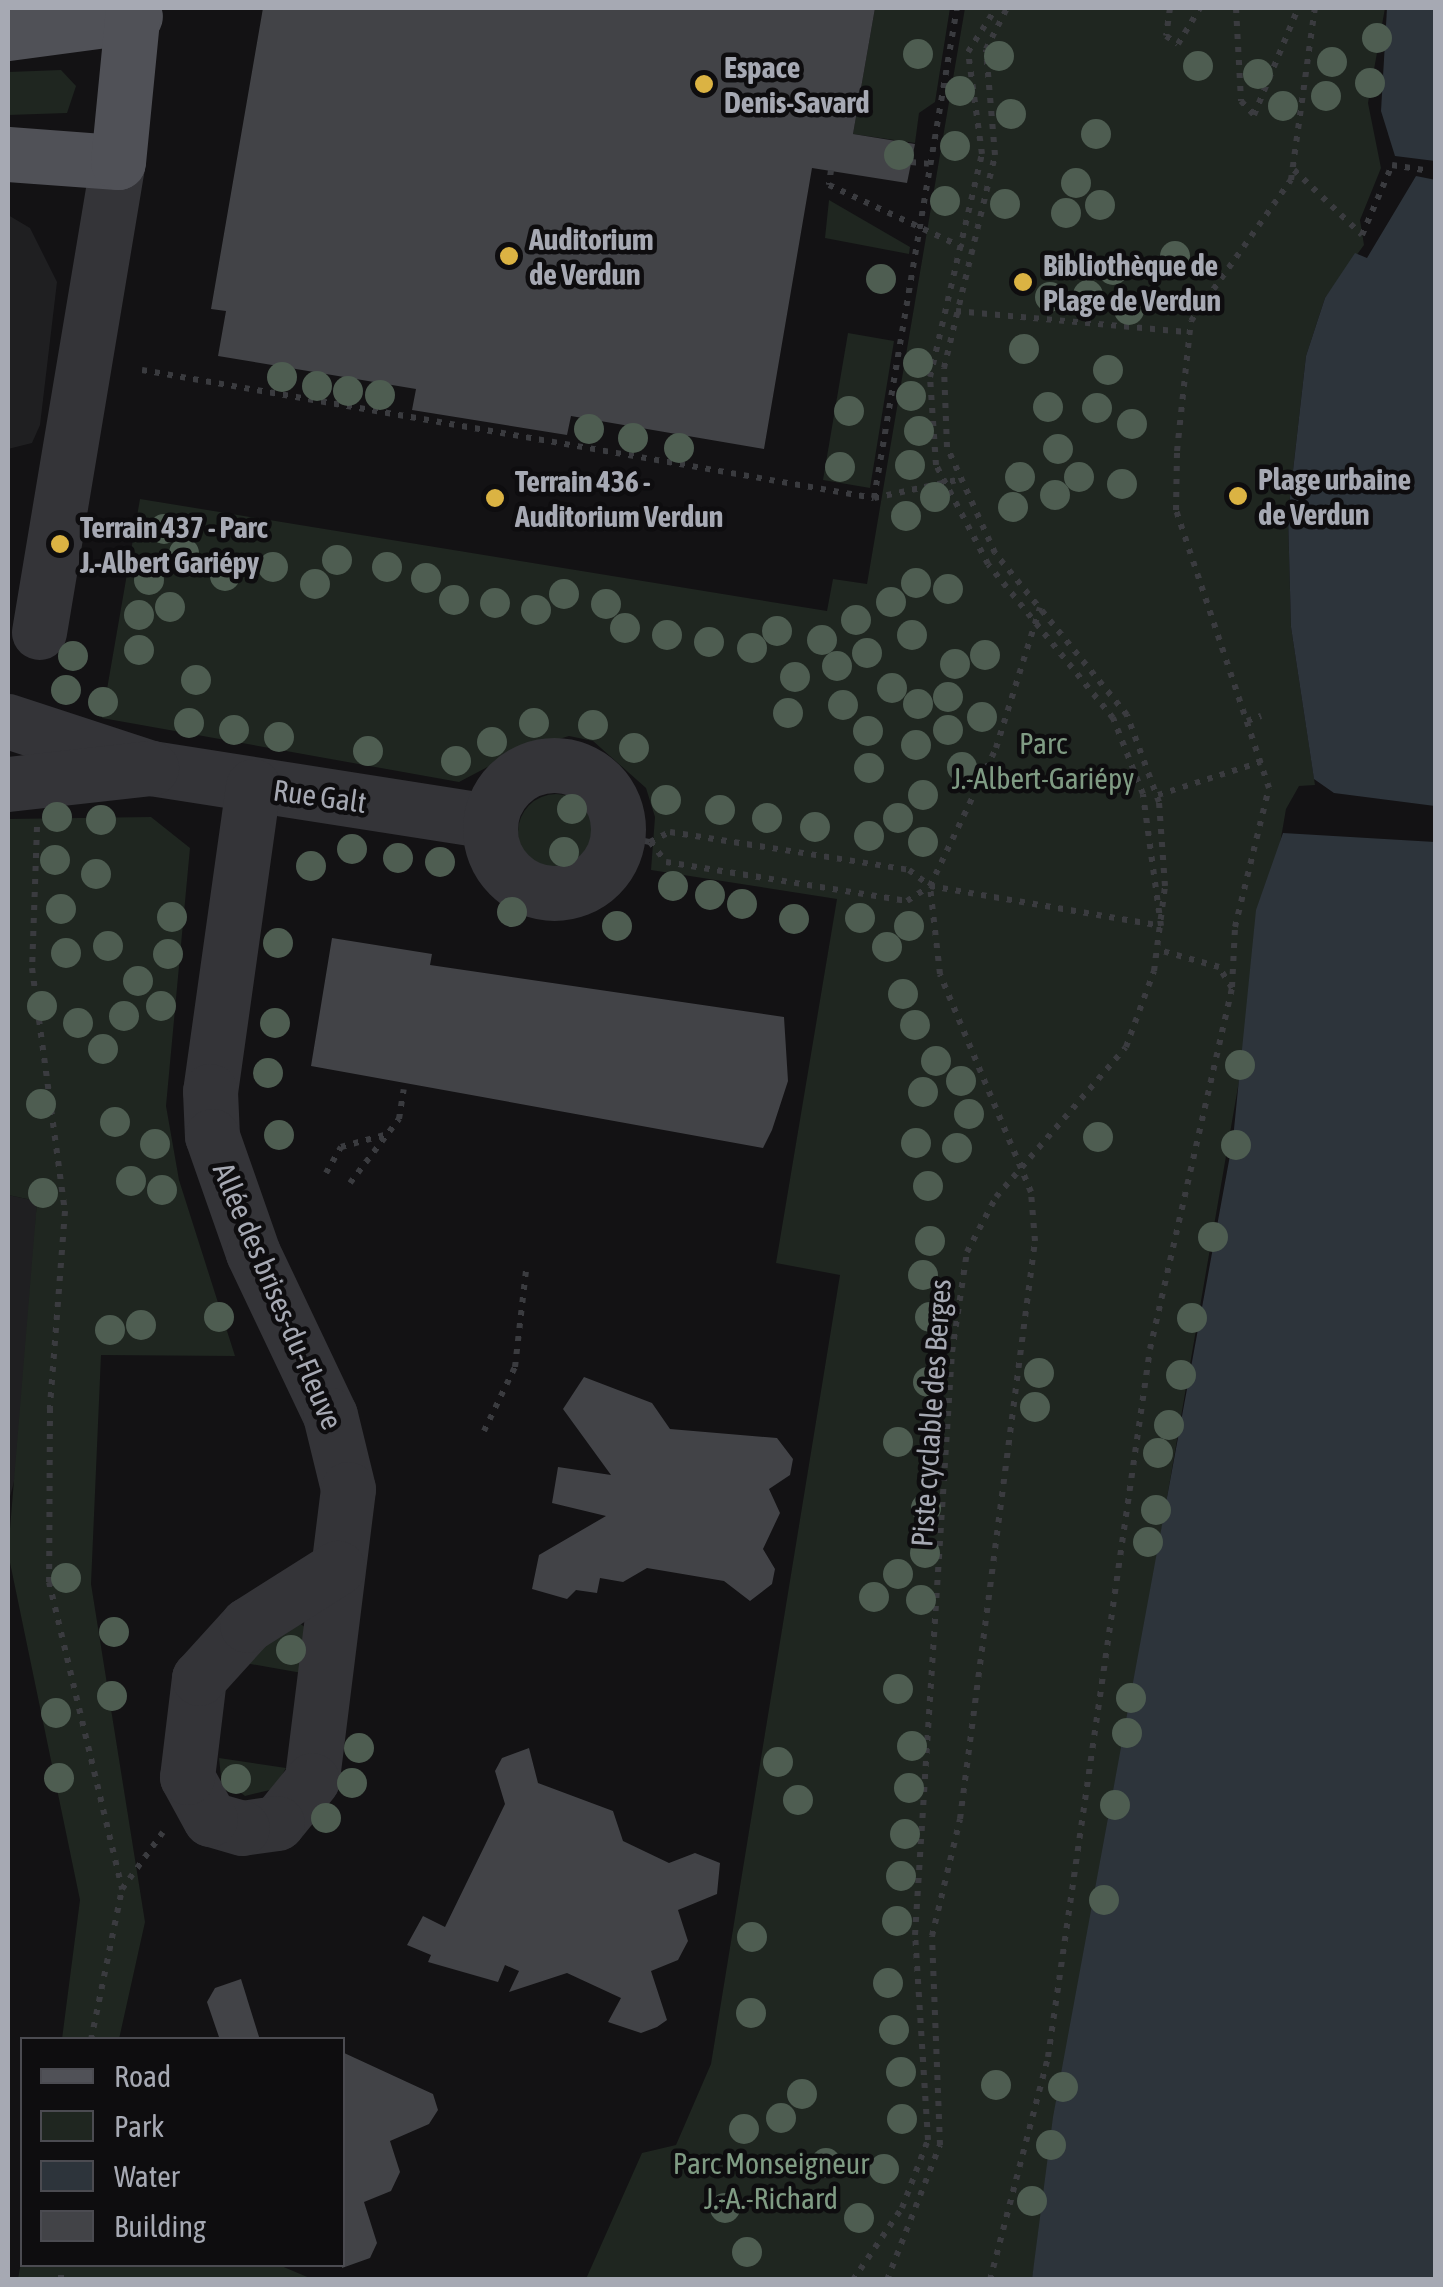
<!DOCTYPE html>
<html>
<head>
<meta charset="utf-8">
<style>
	body { margin:0 }
	#map { position:relative; width:1443px; height:2287px; overflow:hidden; background:#131214; font-family:"Asap Condensed",sans-serif }
	div>[style] { position:absolute }
	.built>* { inset:0; background:#1f1f21 }
	.green>* { inset:0; background:#1f2620 }
	.round { border-radius:50% }
	.water>* { inset:0; background:#2d343b }
	.building>* { inset:0; background:#424347 }
	.path>* { height:6px; margin-top:-3px; transform-origin:0; background:repeating-linear-gradient(90deg,#3a3b3f 0 5px,transparent 0 13px) }
	.minor>* { height:55px; margin:-27.5px; padding:0 27.5px; transform-origin:27.5px; border-radius:27.5px; background:#343438 }
	.minor>.ring { margin:-27.5px; padding:0; box-sizing:content-box; background:none; border:55px solid #343438; border-radius:50% }
	.major>* { height:55px; margin:-27.5px; padding:0 27.5px; transform-origin:27.5px; border-radius:27.5px; background:#505157 }
	.trees>* { width:30px; height:30px; margin:-15px; border-radius:50%; background:#4e5d51 }
	.dots>* { width:28px; height:28px; translate:-50% -50%; box-sizing:border-box; border:5px solid #0e0d0f; border-radius:50% }
	span { translate:-50% -50%; white-space:nowrap; text-align:center; line-height:1.15; -webkit-text-stroke:9px #0e0d0f; paint-order:stroke }
	.poi-label { font-size:30px; color:#a6a9b3; font-weight:700 }
	.left { translate:0 -50%; text-align:left }
	.park-label { font-size:30px; color:#7f9b83 }
	.street-label { font-size:30px; color:#a6a9b3 }
	.frame { position:absolute; inset:0; border:10px solid #a6a9b3; pointer-events:none }
	.legend { position:absolute; left:20px; top:2037px; width:325px; height:230px; box-sizing:border-box; background:#0e0d0f; border:2px solid #4b4b51; margin:0; padding:12px 18px; list-style:none; font-size:30px; color:#a6a9b3 }
	.legend li { display:flex; align-items:center; gap:20px; height:50px }
	.legend b { width:50px; border:2px solid #4b4b51 }
</style>
</head>
<body>
<div id="map">
	<div class="built">
		<div style="clip-path:polygon(8px 215px,30px 228px,57px 282px,40px 425px,32px 443px,8px 449px)"></div>
		<div style="clip-path:polygon(8px 1195px,37px 1201px,22px 1452px,8px 1504px)"></div>
	</div>
	<div class="green">
		<div style="clip-path:polygon(875px 8px,950px 8px,935px 102px,919px 113px,915px 143px,853px 134px)"></div>
		<div style="clip-path:polygon(965px 8px,1385px 8px,1368px 103px,1381px 168px,1360px 220px,1364px 245px,1325px 298px,1306px 356px,1288px 515px,1291px 627px,1315px 785px,1299px 786px,1286px 809px,1032px 2279px,586px 2279px,642px 2153px,676px 2145px,711px 2064px,840px 1275px,776px 1263px,837px 899px,651px 870px,655px 817px,646px 788px,593px 741px,569px 736px,516px 752px,459px 782px,102px 718px,140px 499px,827px 611px,833px 579px,867px 584px)"></div>
		<div style="clip-path:polygon(61px 70px,76px 86px,67px 113px,8px 115px,8px 72px)"></div>
		<div style="clip-path:polygon(829px 200px,910px 247px,909px 254px,825px 238px)"></div>
		<div style="clip-path:polygon(848px 333px,894px 341px,870px 488px,823px 480px)"></div>
		<div class="round" style="left:518px;top:794px;width:76px;height:76px"></div>
		<div style="clip-path:polygon(151px 817px,190px 848px,166px 1106px,179px 1180px,235px 1356px,101px 1355px,91px 1584px,145px 1922px,119px 2039px,62px 2039px,80px 1900px,8px 1553px,37px 1201px,8px 1195px,8px 819px)"></div>
		<div style="clip-path:polygon(298px 1622px,306px 1628px,302px 1673px,239px 1662px)"></div>
		<div style="clip-path:polygon(219px 1758px,286px 1768px,274px 1789px,245px 1796px,221px 1777px)"></div>
		<div style="clip-path:polygon(22px 2257px,22px 2264px,279px 2265px,312px 2279px,18px 2279px)"></div>
	</div>
	<div class="water">
		<div style="clip-path:polygon(1387px 8px,1435px 8px,1435px 161px,1395px 156px,1381px 111px)"></div>
		<div style="clip-path:polygon(1416px 176px,1436px 180px,1435px 806px,1334px 793px,1314px 779px,1291px 627px,1288px 515px,1306px 356px,1325px 298px,1355px 253px,1367px 258px)"></div>
		<div style="clip-path:polygon(1283px 833px,1435px 842px,1435px 2279px,1032px 2279px,1053px 2117px,1233px 1139px,1256px 910px)"></div>
	</div>
	<div class="building">
		<div style="clip-path:polygon(263px 8px,875px 8px,853px 134px,915px 144px,907px 183px,812px 168px,764px 449px,571px 416px,567px 435px,412px 410px,416px 389px,218px 356px,226px 311px,211px 309px)"></div>
		<div style="clip-path:polygon(332px 938px,432px 954px,430px 965px,784px 1017px,788px 1081px,772px 1130px,763px 1148px,311px 1066px)"></div>
		<div style="clip-path:polygon(584px 1377px,652px 1403px,670px 1429px,777px 1438px,793px 1459px,790px 1475px,769px 1489px,780px 1513px,763px 1549px,775px 1569px,772px 1584px,750px 1601px,724px 1581px,647px 1568px,623px 1582px,600px 1578px,597px 1593px,576px 1590px,567px 1599px,532px 1589px,539px 1555px,606px 1516px,552px 1503px,558px 1467px,611px 1475px,563px 1409px)"></div>
		<div style="clip-path:polygon(529px 1748px,538px 1783px,613px 1811px,623px 1841px,669px 1863px,695px 1853px,720px 1863px,717px 1894px,678px 1910px,688px 1941px,678px 1960px,651px 1971px,667px 2020px,657px 2027px,641px 2033px,608px 2022px,621px 1998px,567px 1973px,509px 1992px,519px 1971px,505px 1965px,498px 1982px,428px 1962px,431px 1955px,407px 1945px,423px 1916px,445px 1927px,505px 1804px,495px 1771px,502px 1758px)"></div>
		<div style="clip-path:polygon(241px 1979px,260px 2040px,220px 2040px,207px 2002px,215px 1988px)"></div>
		<div style="clip-path:polygon(342px 2052px,433px 2094px,438px 2110px,429px 2124px,390px 2141px,400px 2172px,391px 2191px,364px 2202px,377px 2243px,370px 2258px,342px 2268px)"></div>
	</div>
	<div class="path">
		<div style="left:1170px;top:8px;width:28px;rotate:98deg"></div>
		<div style="left:1166px;top:36px;width:14px;rotate:34deg"></div>
		<div style="left:1178px;top:44px;width:42px;rotate:-58.6deg"></div>
		<div style="left:1236px;top:8px;width:93px;rotate:86.9deg"></div>
		<div style="left:1241px;top:101px;width:19px;rotate:47deg"></div>
		<div style="left:1254px;top:115px;width:116px;rotate:-67.6deg"></div>
		<div style="left:911px;top:162px;width:18px;rotate:6deg"></div>
		<div style="left:831px;top:170px;width:15px;rotate:98deg"></div>
		<div style="left:829px;top:185px;width:159px;rotate:25deg"></div>
		<div style="left:1294px;top:170px;width:94px;rotate:43.7deg"></div>
		<div style="left:1362px;top:235px;width:76px;rotate:-66.8deg"></div>
		<div style="left:1392px;top:165px;width:32px;rotate:9deg"></div>
		<div style="left:956px;top:311px;width:234px;rotate:5.2deg"></div>
		<div style="left:142px;top:370px;width:743px;rotate:9.92deg"></div>
		<div style="left:874px;top:498px;width:497px;rotate:-80.4deg"></div>
		<div style="left:874px;top:498px;width:85px;rotate:-12.2deg"></div>
		<div style="left:1247px;top:721px;width:15px;rotate:-20deg"></div>
		<div style="left:1158px;top:795px;width:108px;rotate:-17.8deg"></div>
		<div style="left:37px;top:827px;width:141px;rotate:92deg"></div>
		<div style="left:32px;top:968px;width:245px;rotate:82.3deg"></div>
		<div style="left:65px;top:1211px;width:198px;rotate:94.4deg"></div>
		<div style="left:50px;top:1408px;width:174px;rotate:90.3deg"></div>
		<div style="left:49px;top:1582px;width:316px;rotate:76.6deg"></div>
		<div style="left:619px;top:836px;width:32px;rotate:11deg"></div>
		<div style="left:650px;top:842px;width:22px;rotate:-27deg"></div>
		<div style="left:670px;top:832px;width:242px;rotate:9deg"></div>
		<div style="left:909px;top:870px;width:26px;rotate:37deg"></div>
		<div style="left:930px;top:886px;width:234px;rotate:9.8deg"></div>
		<div style="left:1161px;top:926px;width:133px;rotate:-97.8deg"></div>
		<div style="left:1143px;top:794px;width:82px;rotate:-111.5deg"></div>
		<div style="left:1113px;top:718px;width:198px;rotate:-129.1deg"></div>
		<div style="left:988px;top:564px;width:112px;rotate:-117.7deg"></div>
		<div style="left:936px;top:465px;width:88px;rotate:-93.9deg"></div>
		<div style="left:930px;top:377px;width:229px;rotate:-76.9deg"></div>
		<div style="left:982px;top:154px;width:103px;rotate:-97.8deg"></div>
		<div style="left:968px;top:52px;width:52px;rotate:-57.5deg"></div>
		<div style="left:650px;top:842px;width:26px;rotate:51deg"></div>
		<div style="left:666px;top:862px;width:244px;rotate:9.2deg"></div>
		<div style="left:907px;top:901px;width:27px;rotate:-33deg"></div>
		<div style="left:1232px;top:987px;width:60px;rotate:-87.1deg"></div>
		<div style="left:1235px;top:927px;width:143px;rotate:-76.3deg"></div>
		<div style="left:1269px;top:788px;width:293px;rotate:-108.5deg"></div>
		<div style="left:1176px;top:510px;width:59px;rotate:-89deg"></div>
		<div style="left:1177px;top:451px;width:131px;rotate:-83.9deg"></div>
		<div style="left:1191px;top:321px;width:173px;rotate:-54.7deg"></div>
		<div style="left:1291px;top:180px;width:174px;rotate:-82.1deg"></div>
		<div style="left:326px;top:1173px;width:30px;rotate:-60deg"></div>
		<div style="left:341px;top:1147px;width:49px;rotate:-15.5deg"></div>
		<div style="left:350px;top:1183px;width:81px;rotate:-52.6deg"></div>
		<div style="left:399px;top:1119px;width:30px;rotate:-81deg"></div>
		<div style="left:484px;top:1431px;width:71px;rotate:-64.2deg"></div>
		<div style="left:515px;top:1367px;width:98px;rotate:-83.5deg"></div>
		<div style="left:91px;top:2040px;width:154px;rotate:-78.4deg"></div>
		<div style="left:122px;top:1889px;width:70px;rotate:-54.3deg"></div>
		<div style="left:61px;top:2280px;width:16px;rotate:-90deg"></div>
		<div style="left:853px;top:2280px;width:87px;rotate:-55.8deg"></div>
		<div style="left:902px;top:2208px;width:73px;rotate:-69.1deg"></div>
		<div style="left:928px;top:2140px;width:205px;rotate:-93.6deg"></div>
		<div style="left:915px;top:1935px;width:584px;rotate:-86.37deg"></div>
		<div style="left:952px;top:1352px;width:101px;rotate:-81.5deg"></div>
		<div style="left:967px;top:1252px;width:62px;rotate:-62.2deg"></div>
		<div style="left:996px;top:1197px;width:198px;rotate:-49.1deg"></div>
		<div style="left:1126px;top:1047px;width:81px;rotate:-69.8deg"></div>
		<div style="left:1154px;top:971px;width:86px;rotate:-82.6deg"></div>
		<div style="left:1165px;top:886px;width:84px;rotate:-94.1deg"></div>
		<div style="left:1159px;top:802px;width:93px;rotate:-110.2deg"></div>
		<div style="left:1127px;top:715px;width:209px;rotate:-129.2deg"></div>
		<div style="left:995px;top:553px;width:116px;rotate:-114.4deg"></div>
		<div style="left:947px;top:447px;width:79px;rotate:-92.2deg"></div>
		<div style="left:944px;top:368px;width:219px;rotate:-76.5deg"></div>
		<div style="left:995px;top:155px;width:106px;rotate:-94.9deg"></div>
		<div style="left:986px;top:49px;width:46px;rotate:-62.9deg"></div>
		<div style="left:887px;top:2280px;width:145px;rotate:-68.6deg"></div>
		<div style="left:940px;top:2145px;width:209px;rotate:-92.2deg"></div>
		<div style="left:932px;top:1936px;width:120px;rotate:-76.5deg"></div>
		<div style="left:960px;top:1819px;width:583px;rotate:-82.61deg"></div>
		<div style="left:1035px;top:1241px;width:49px;rotate:-94.7deg"></div>
		<div style="left:1031px;top:1192px;width:236px;rotate:-112.7deg"></div>
		<div style="left:940px;top:974px;width:89px;rotate:-96.5deg"></div>
		<div style="left:930px;top:886px;width:153px;rotate:-64.4deg"></div>
		<div style="left:996px;top:748px;width:147px;rotate:-72.6deg"></div>
		<div style="left:990px;top:2280px;width:230px;rotate:-75.4deg"></div>
		<div style="left:1048px;top:2057px;width:715px;rotate:-81.8deg"></div>
		<div style="left:1150px;top:1349px;width:370px;rotate:-77.2deg"></div>
		<div style="left:1232px;top:988px;width:25px;rotate:-122deg"></div>
		<div style="left:1219px;top:967px;width:62px;rotate:-164.2deg"></div>
	</div>
	<div class="minor">
		<div style="left:39px;top:632px;width:477px;rotate:-80.5deg"></div>
		<div style="left:8px;top:721px;width:151px;rotate:18.2deg"></div>
		<div style="left:151px;top:768px;width:343px;rotate:8.9deg"></div>
		<div class="ring" style="left:490px;top:765px;width:73px;height:73px"></div>
		<div style="left:8px;top:784px;width:144px;rotate:-6.4deg"></div>
		<div style="left:253px;top:786px;width:308px;rotate:98deg"></div>
		<div style="left:210px;top:1091px;width:45px;rotate:87.5deg"></div>
		<div style="left:212px;top:1136px;width:124px;rotate:70.7deg"></div>
		<div style="left:253px;top:1253px;width:179px;rotate:64.6deg"></div>
		<div style="left:330px;top:1415px;width:76px;rotate:76.3deg"></div>
		<div style="left:348px;top:1489px;width:293px;rotate:97.1deg"></div>
		<div style="left:312px;top:1780px;width:55px;rotate:129.1deg"></div>
		<div style="left:277px;top:1823px;width:35px;rotate:172deg"></div>
		<div style="left:242px;top:1828px;width:33px;rotate:-164deg"></div>
		<div style="left:210px;top:1819px;width:48px;rotate:-118.7deg"></div>
		<div style="left:187px;top:1777px;width:100px;rotate:-83.1deg"></div>
		<div style="left:199px;top:1678px;width:72px;rotate:-47.8deg"></div>
		<div style="left:247px;top:1625px;width:107px;rotate:-32.3deg"></div>
	</div>
	<div class="major">
		<div style="left:8px;top:33px;width:128px;rotate:-7.6deg"></div>
		<div style="left:8px;top:154px;width:110px;rotate:4.2deg"></div>
		<div style="left:118px;top:162px;width:155px;rotate:-84.4deg"></div>
	</div>
	<div class="trees">
		<div style="left:1377px;top:38px"></div>
		<div style="left:918px;top:54px"></div>
		<div style="left:999px;top:56px"></div>
		<div style="left:1332px;top:62px"></div>
		<div style="left:1198px;top:66px"></div>
		<div style="left:1258px;top:74px"></div>
		<div style="left:1370px;top:83px"></div>
		<div style="left:960px;top:91px"></div>
		<div style="left:1326px;top:96px"></div>
		<div style="left:1283px;top:106px"></div>
		<div style="left:1011px;top:114px"></div>
		<div style="left:1096px;top:134px"></div>
		<div style="left:955px;top:146px"></div>
		<div style="left:899px;top:155px"></div>
		<div style="left:1076px;top:183px"></div>
		<div style="left:945px;top:201px"></div>
		<div style="left:1005px;top:204px"></div>
		<div style="left:1100px;top:205px"></div>
		<div style="left:1066px;top:213px"></div>
		<div style="left:1175px;top:256px"></div>
		<div style="left:1113px;top:270px"></div>
		<div style="left:881px;top:279px"></div>
		<div style="left:1088px;top:295px"></div>
		<div style="left:1050px;top:297px"></div>
		<div style="left:1129px;top:310px"></div>
		<div style="left:1024px;top:349px"></div>
		<div style="left:918px;top:363px"></div>
		<div style="left:1108px;top:370px"></div>
		<div style="left:282px;top:377px"></div>
		<div style="left:317px;top:386px"></div>
		<div style="left:348px;top:391px"></div>
		<div style="left:380px;top:395px"></div>
		<div style="left:911px;top:396px"></div>
		<div style="left:1048px;top:407px"></div>
		<div style="left:1097px;top:408px"></div>
		<div style="left:849px;top:411px"></div>
		<div style="left:1132px;top:424px"></div>
		<div style="left:589px;top:429px"></div>
		<div style="left:919px;top:431px"></div>
		<div style="left:633px;top:438px"></div>
		<div style="left:679px;top:448px"></div>
		<div style="left:1058px;top:449px"></div>
		<div style="left:910px;top:465px"></div>
		<div style="left:840px;top:467px"></div>
		<div style="left:1020px;top:477px"></div>
		<div style="left:1079px;top:477px"></div>
		<div style="left:1122px;top:484px"></div>
		<div style="left:1055px;top:495px"></div>
		<div style="left:935px;top:497px"></div>
		<div style="left:1013px;top:507px"></div>
		<div style="left:906px;top:516px"></div>
		<div style="left:164px;top:529px"></div>
		<div style="left:184px;top:553px"></div>
		<div style="left:337px;top:560px"></div>
		<div style="left:273px;top:567px"></div>
		<div style="left:387px;top:567px"></div>
		<div style="left:225px;top:576px"></div>
		<div style="left:426px;top:578px"></div>
		<div style="left:149px;top:580px"></div>
		<div style="left:916px;top:583px"></div>
		<div style="left:315px;top:584px"></div>
		<div style="left:948px;top:589px"></div>
		<div style="left:564px;top:594px"></div>
		<div style="left:454px;top:600px"></div>
		<div style="left:891px;top:602px"></div>
		<div style="left:495px;top:603px"></div>
		<div style="left:606px;top:604px"></div>
		<div style="left:170px;top:607px"></div>
		<div style="left:536px;top:610px"></div>
		<div style="left:139px;top:615px"></div>
		<div style="left:856px;top:620px"></div>
		<div style="left:625px;top:628px"></div>
		<div style="left:777px;top:631px"></div>
		<div style="left:667px;top:635px"></div>
		<div style="left:912px;top:635px"></div>
		<div style="left:822px;top:640px"></div>
		<div style="left:709px;top:642px"></div>
		<div style="left:752px;top:648px"></div>
		<div style="left:139px;top:650px"></div>
		<div style="left:867px;top:653px"></div>
		<div style="left:985px;top:655px"></div>
		<div style="left:73px;top:656px"></div>
		<div style="left:955px;top:664px"></div>
		<div style="left:837px;top:666px"></div>
		<div style="left:795px;top:677px"></div>
		<div style="left:196px;top:680px"></div>
		<div style="left:892px;top:688px"></div>
		<div style="left:66px;top:690px"></div>
		<div style="left:948px;top:697px"></div>
		<div style="left:103px;top:702px"></div>
		<div style="left:918px;top:704px"></div>
		<div style="left:843px;top:705px"></div>
		<div style="left:788px;top:713px"></div>
		<div style="left:982px;top:717px"></div>
		<div style="left:189px;top:723px"></div>
		<div style="left:534px;top:723px"></div>
		<div style="left:593px;top:725px"></div>
		<div style="left:234px;top:730px"></div>
		<div style="left:948px;top:730px"></div>
		<div style="left:868px;top:731px"></div>
		<div style="left:279px;top:737px"></div>
		<div style="left:492px;top:742px"></div>
		<div style="left:916px;top:745px"></div>
		<div style="left:634px;top:748px"></div>
		<div style="left:368px;top:751px"></div>
		<div style="left:456px;top:761px"></div>
		<div style="left:962px;top:767px"></div>
		<div style="left:869px;top:768px"></div>
		<div style="left:923px;top:795px"></div>
		<div style="left:666px;top:800px"></div>
		<div style="left:572px;top:809px"></div>
		<div style="left:720px;top:810px"></div>
		<div style="left:57px;top:817px"></div>
		<div style="left:767px;top:818px"></div>
		<div style="left:898px;top:818px"></div>
		<div style="left:101px;top:820px"></div>
		<div style="left:815px;top:827px"></div>
		<div style="left:869px;top:836px"></div>
		<div style="left:923px;top:842px"></div>
		<div style="left:352px;top:849px"></div>
		<div style="left:564px;top:852px"></div>
		<div style="left:398px;top:858px"></div>
		<div style="left:55px;top:860px"></div>
		<div style="left:440px;top:862px"></div>
		<div style="left:311px;top:866px"></div>
		<div style="left:96px;top:874px"></div>
		<div style="left:673px;top:886px"></div>
		<div style="left:710px;top:895px"></div>
		<div style="left:742px;top:904px"></div>
		<div style="left:61px;top:909px"></div>
		<div style="left:512px;top:912px"></div>
		<div style="left:172px;top:917px"></div>
		<div style="left:860px;top:918px"></div>
		<div style="left:794px;top:919px"></div>
		<div style="left:617px;top:926px"></div>
		<div style="left:909px;top:926px"></div>
		<div style="left:278px;top:943px"></div>
		<div style="left:108px;top:946px"></div>
		<div style="left:887px;top:947px"></div>
		<div style="left:66px;top:953px"></div>
		<div style="left:168px;top:954px"></div>
		<div style="left:138px;top:981px"></div>
		<div style="left:903px;top:994px"></div>
		<div style="left:42px;top:1006px"></div>
		<div style="left:161px;top:1006px"></div>
		<div style="left:124px;top:1016px"></div>
		<div style="left:78px;top:1023px"></div>
		<div style="left:275px;top:1023px"></div>
		<div style="left:915px;top:1025px"></div>
		<div style="left:103px;top:1049px"></div>
		<div style="left:936px;top:1061px"></div>
		<div style="left:1240px;top:1065px"></div>
		<div style="left:268px;top:1073px"></div>
		<div style="left:961px;top:1081px"></div>
		<div style="left:923px;top:1092px"></div>
		<div style="left:41px;top:1104px"></div>
		<div style="left:969px;top:1114px"></div>
		<div style="left:115px;top:1122px"></div>
		<div style="left:279px;top:1135px"></div>
		<div style="left:1098px;top:1137px"></div>
		<div style="left:916px;top:1143px"></div>
		<div style="left:155px;top:1144px"></div>
		<div style="left:1236px;top:1145px"></div>
		<div style="left:957px;top:1148px"></div>
		<div style="left:131px;top:1181px"></div>
		<div style="left:928px;top:1186px"></div>
		<div style="left:162px;top:1190px"></div>
		<div style="left:43px;top:1193px"></div>
		<div style="left:1213px;top:1237px"></div>
		<div style="left:930px;top:1241px"></div>
		<div style="left:923px;top:1275px"></div>
		<div style="left:219px;top:1317px"></div>
		<div style="left:930px;top:1317px"></div>
		<div style="left:1192px;top:1318px"></div>
		<div style="left:141px;top:1325px"></div>
		<div style="left:110px;top:1330px"></div>
		<div style="left:1039px;top:1373px"></div>
		<div style="left:1181px;top:1375px"></div>
		<div style="left:928px;top:1382px"></div>
		<div style="left:1035px;top:1407px"></div>
		<div style="left:1169px;top:1425px"></div>
		<div style="left:898px;top:1442px"></div>
		<div style="left:1158px;top:1453px"></div>
		<div style="left:926px;top:1508px"></div>
		<div style="left:1156px;top:1510px"></div>
		<div style="left:1148px;top:1542px"></div>
		<div style="left:925px;top:1553px"></div>
		<div style="left:898px;top:1574px"></div>
		<div style="left:66px;top:1578px"></div>
		<div style="left:874px;top:1597px"></div>
		<div style="left:921px;top:1600px"></div>
		<div style="left:114px;top:1632px"></div>
		<div style="left:291px;top:1650px"></div>
		<div style="left:898px;top:1689px"></div>
		<div style="left:112px;top:1696px"></div>
		<div style="left:1131px;top:1698px"></div>
		<div style="left:56px;top:1713px"></div>
		<div style="left:1127px;top:1733px"></div>
		<div style="left:912px;top:1746px"></div>
		<div style="left:359px;top:1748px"></div>
		<div style="left:778px;top:1762px"></div>
		<div style="left:59px;top:1778px"></div>
		<div style="left:236px;top:1779px"></div>
		<div style="left:352px;top:1783px"></div>
		<div style="left:909px;top:1788px"></div>
		<div style="left:798px;top:1800px"></div>
		<div style="left:1115px;top:1805px"></div>
		<div style="left:326px;top:1818px"></div>
		<div style="left:905px;top:1834px"></div>
		<div style="left:901px;top:1876px"></div>
		<div style="left:1104px;top:1900px"></div>
		<div style="left:897px;top:1921px"></div>
		<div style="left:752px;top:1937px"></div>
		<div style="left:888px;top:1983px"></div>
		<div style="left:751px;top:2013px"></div>
		<div style="left:894px;top:2030px"></div>
		<div style="left:901px;top:2072px"></div>
		<div style="left:996px;top:2085px"></div>
		<div style="left:1063px;top:2087px"></div>
		<div style="left:802px;top:2094px"></div>
		<div style="left:781px;top:2118px"></div>
		<div style="left:902px;top:2119px"></div>
		<div style="left:744px;top:2129px"></div>
		<div style="left:1051px;top:2145px"></div>
		<div style="left:826px;top:2163px"></div>
		<div style="left:884px;top:2169px"></div>
		<div style="left:1032px;top:2201px"></div>
		<div style="left:725px;top:2208px"></div>
		<div style="left:859px;top:2218px"></div>
		<div style="left:747px;top:2252px"></div>
	</div>
	<div class="dots">
		<div style="left:704px;top:84px;background:#dbb343"></div>
		<div style="left:509px;top:256px;background:#dbb343"></div>
		<div style="left:1023px;top:282px;background:#dbb343"></div>
		<div style="left:1238px;top:496px;background:#dbb343"></div>
		<div style="left:495px;top:498px;background:#dbb343"></div>
		<div style="left:60px;top:544px;background:#dbb343"></div>
	</div>
	<div class="poi-label">
		<span class="left" style="left:724px;top:84px">Espace<br>Denis-Savard</span>
		<span class="left" style="left:529px;top:256px">Auditorium<br>de Verdun</span>
		<span class="left" style="left:1043px;top:282px">Bibliothèque de<br>Plage de Verdun</span>
		<span class="left" style="left:1258px;top:496px">Plage urbaine<br>de Verdun</span>
		<span class="left" style="left:515px;top:498px">Terrain 436 -<br>Auditorium Verdun</span>
		<span class="left" style="left:80px;top:544px">Terrain 437 - Parc<br>J.-Albert Gariépy</span>
	</div>
	<div class="park-label">
		<span style="left:1043px;top:760px">Parc<br>J.-Albert-Gariépy</span>
		<span style="left:771px;top:2180px">Parc Monseigneur<br>J.-A.-Richard</span>
	</div>
	<div class="street-label">
		<span style="left:320px;top:796px;rotate:8deg">Rue Galt</span>
		<span style="left:278px;top:1296px;rotate:67deg">Allée des brises-du-Fleuve</span>
		<span style="left:931px;top:1413px;rotate:-86deg">Piste cyclable des Berges</span>
	</div>
	<div class="frame"></div>
	<ul class="legend">
	<li><b style="height:12px;background:#505157"></b>Road</li>
	<li><b style="height:28px;background:#1f2620"></b>Park</li>
	<li><b style="height:28px;background:#2d343b"></b>Water</li>
	<li><b style="height:28px;background:#424347"></b>Building</li>
	</ul>
</div>
</body>
</html>
